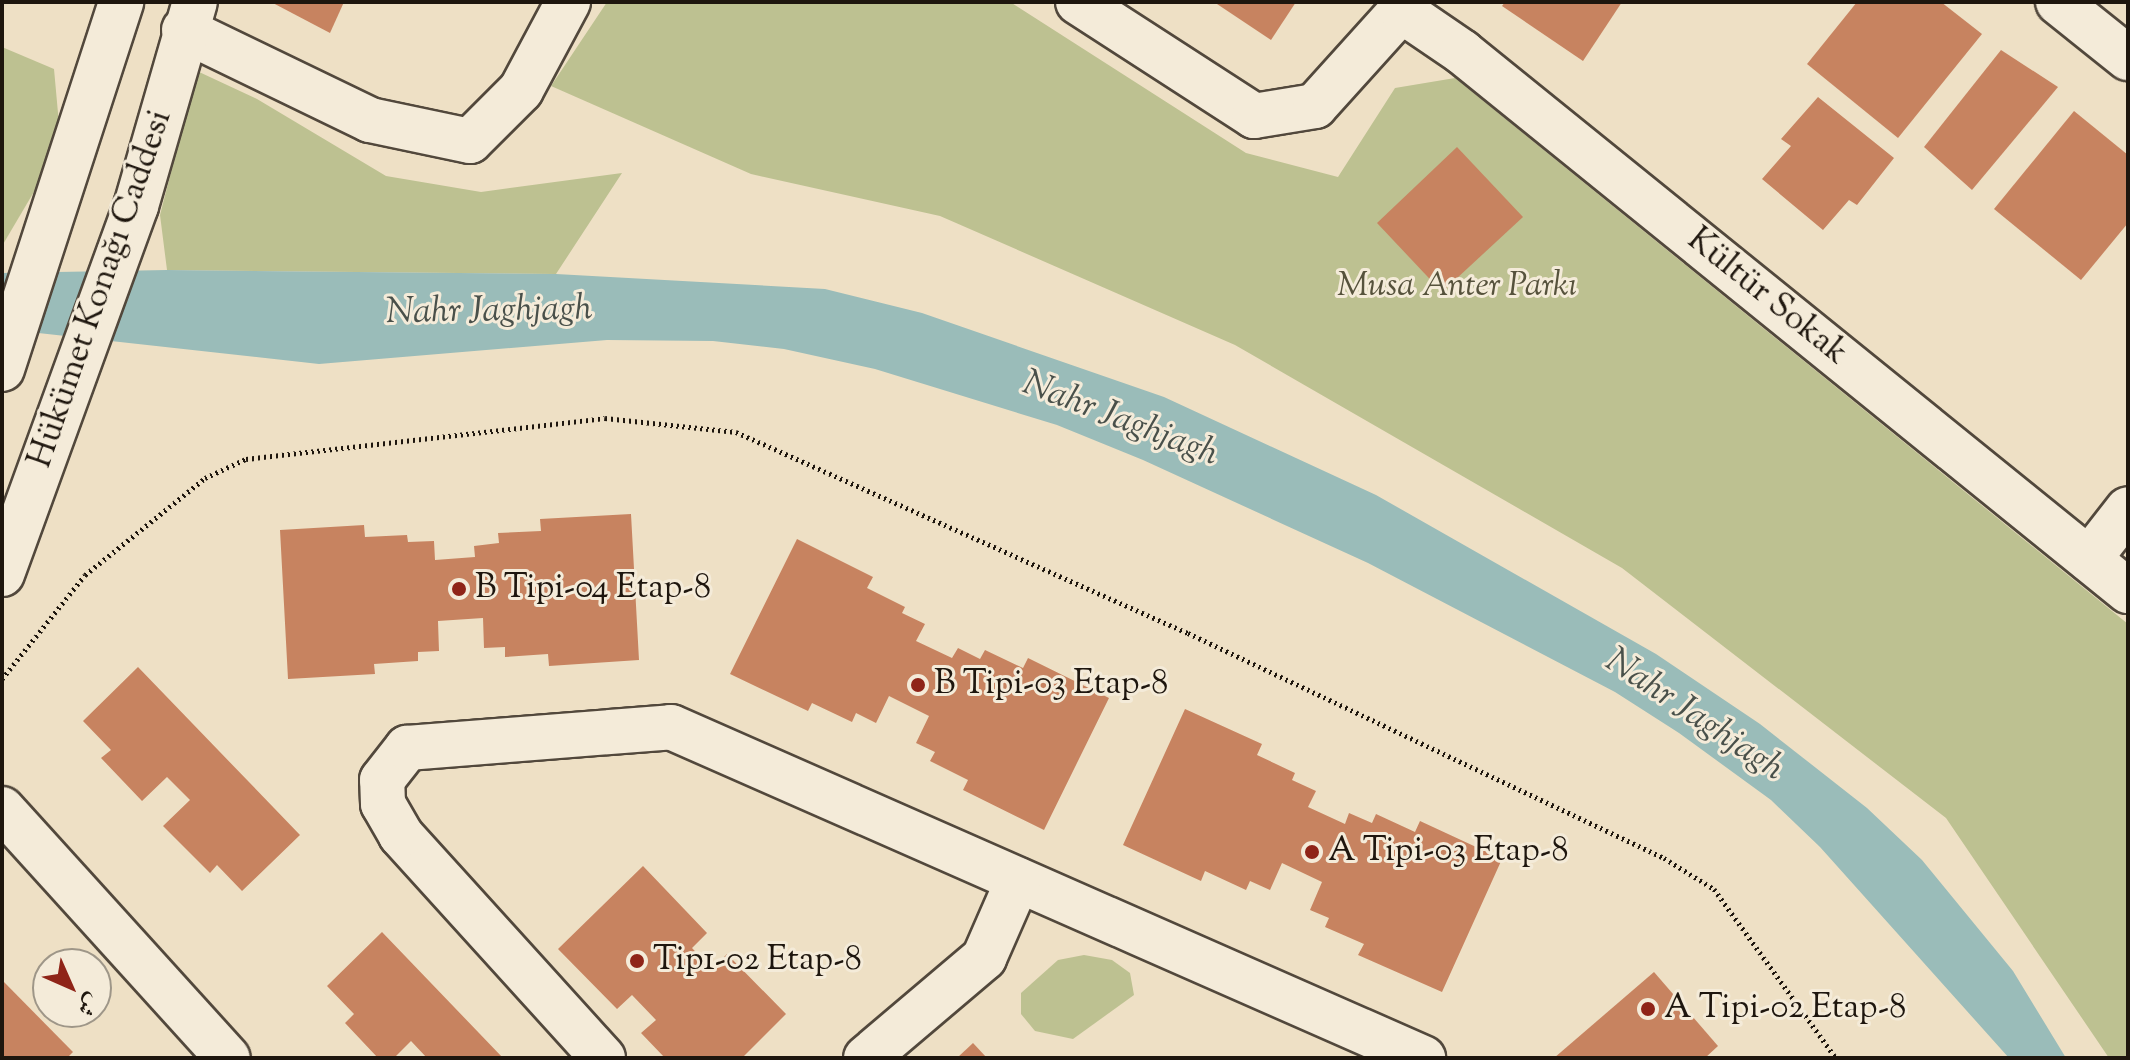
<!DOCTYPE html>
<html>
<head>
<meta charset="utf-8">
<style>
	body { margin:0 }
	#map { position:relative; width:2130px; height:1060px; overflow:hidden; background:#eee0c5; font-family:"Sorts Mill Goudy",Amiri,serif }
	div>[style] { position:absolute }
	.green>* { inset:0; background:#bdc191 }
	.water>* { inset:0; background:#9abcb9 }
	.building>* { inset:0; background:#c78360 }
	.path>* { height:5px; margin-top:-2.5px; transform-origin:0; background:repeating-linear-gradient(90deg,#1e160e 0 2px,transparent 0 6px) }
	.roads { filter:drop-shadow(2px 0 #52483c) drop-shadow(-2px 0 #52483c) drop-shadow(0 2px #52483c) drop-shadow(0 -2px #52483c) }
	.minor>* { height:44px; margin:-22px; padding:0 22px; transform-origin:22px; border-radius:22px; background:#f4ebd9 }
	.tertiary>* { height:44px; margin:-22px; padding:0 22px; transform-origin:22px; border-radius:22px; background:#f4ebd9 }
	.dots>* { width:22px; height:22px; translate:-50% -50%; box-sizing:border-box; border:4px solid #f4ebd9; border-radius:50% }
	span { translate:-50% -50%; white-space:nowrap; text-align:center; line-height:1.15; -webkit-text-stroke:6px #f4ebd9; paint-order:stroke }
	.park-label { font-size:34px; color:#56523c; font-style:italic }
	.street-label { font-size:34px; color:#1e160e }
	.poi-label { font-size:34px; color:#1e160e }
	.left { translate:0 -50%; text-align:left }
	.water-label { font-size:36px; color:#49504a; font-style:italic }
	.frame { position:absolute; inset:0; border:4px solid #1e160e; pointer-events:none }
	.north { position:absolute; left:32px; top:948px; width:80px; height:80px; box-sizing:border-box; background:#f4ebd9; border:2px solid #9e9688; border-radius:50%; rotate:135deg; font-size:22px; font-weight:700; line-height:32px; text-align:center; color:#1e160e }
	.north::after { content:''; display:block; margin:auto; width:28px; height:36px; background:#8f2418; clip-path:polygon(50% 0,100% 100%,50% 72%,0 100%) }
</style>
</head>
<body>
<div id="map">
	<div class="green">
		<div style="clip-path:polygon(607px 2px,1010px 2px,1246px 153px,1338px 177px,1395px 88px,1455px 78px,2128px 624px,2128px 1058px,2109px 1058px,1946px 818px,1622px 568px,1235px 345px,940px 216px,751px 174px,551px 86px)"></div>
		<div style="clip-path:polygon(2px 47px,54px 69px,61px 146px,2px 246px)"></div>
		<div style="clip-path:polygon(197px 71px,257px 99px,386px 176px,481px 192px,622px 173px,556px 274px,167px 270px,160px 215px)"></div>
		<div style="clip-path:polygon(1084px 955px,1112px 960px,1130px 973px,1134px 995px,1073px 1039px,1035px 1031px,1021px 1014px,1021px 993px,1058px 960px)"></div>
	</div>
	<div class="water">
		<div style="clip-path:polygon(167px 270px,556px 274px,825px 289px,922px 313px,1164px 397px,1376px 495px,1656px 654px,1760px 724px,1867px 808px,1922px 860px,2013px 971px,2066px 1058px,2009px 1058px,1820px 847px,1771px 800px,1679px 733px,1615px 692px,1368px 563px,1143px 460px,1057px 425px,875px 369px,784px 349px,713px 341px,607px 340px,319px 364px,2px 329px,2px 273px)"></div>
	</div>
	<div class="building">
		<div style="clip-path:polygon(271px 2px,344px 2px,330px 33px)"></div>
		<div style="clip-path:polygon(1214px 2px,1296px 2px,1271px 40px)"></div>
		<div style="clip-path:polygon(1505px 2px,1622px 2px,1583px 61px,1502px 6px)"></div>
		<div style="clip-path:polygon(1857px 2px,1941px 2px,1982px 34px,1898px 138px,1807px 64px)"></div>
		<div style="clip-path:polygon(2001px 50px,2058px 87px,1972px 190px,1924px 147px)"></div>
		<div style="clip-path:polygon(1818px 97px,1894px 158px,1857px 205px,1849px 200px,1823px 230px,1762px 179px,1791px 146px,1781px 139px)"></div>
		<div style="clip-path:polygon(2074px 111px,2128px 155px,2128px 223px,2081px 280px,1994px 209px)"></div>
		<div style="clip-path:polygon(1457px 147px,1523px 217px,1442px 292px,1377px 223px)"></div>
		<div style="clip-path:polygon(631px 514px,639px 660px,549px 666px,548px 654px,505px 657px,505px 647px,484px 648px,483px 618px,438px 621px,439px 651px,418px 652px,418px 661px,374px 664px,375px 674px,288px 679px,280px 530px,364px 525px,365px 537px,407px 535px,408px 542px,434px 541px,435px 560px,475px 557px,474px 546px,499px 543px,498px 533px,541px 531px,540px 519px)"></div>
		<div style="clip-path:polygon(797px 539px,873px 577px,867px 588px,905px 607px,902px 613px,925px 624px,916px 641px,952px 658px,958px 648px,980px 659px,985px 650px,1023px 668px,1028px 658px,1109px 698px,1044px 830px,963px 790px,968px 780px,930px 761px,935px 752px,916px 743px,929px 716px,889px 696px,876px 723px,856px 713px,852px 722px,812px 703px,808px 711px,730px 674px)"></div>
		<div style="clip-path:polygon(138px 667px,300px 835px,242px 891px,217px 865px,210px 873px,163px 826px,190px 800px,167px 777px,142px 801px,101px 758px,111px 750px,83px 721px)"></div>
		<div style="clip-path:polygon(1185px 709px,1262px 744px,1257px 755px,1295px 773px,1292px 780px,1316px 791px,1308px 807px,1345px 824px,1349px 813px,1372px 823px,1376px 814px,1415px 832px,1420px 821px,1502px 859px,1442px 992px,1358px 955px,1364px 944px,1325px 927px,1329px 918px,1310px 910px,1322px 882px,1282px 863px,1270px 890px,1250px 881px,1246px 890px,1205px 871px,1201px 881px,1123px 845px)"></div>
		<div style="clip-path:polygon(643px 866px,707px 933px,692px 948px,712px 969px,727px 954px,786px 1014px,742px 1058px,665px 1058px,641px 1033px,656px 1020px,632px 995px,617px 1009px,558px 949px)"></div>
		<div style="clip-path:polygon(382px 932px,503px 1058px,427px 1058px,411px 1041px,394px 1058px,378px 1058px,345px 1023px,354px 1014px,327px 986px)"></div>
		<div style="clip-path:polygon(1654px 972px,1718px 1046px,1705px 1058px,1554px 1058px)"></div>
		<div style="clip-path:polygon(2px 980px,73px 1052px,67px 1058px,2px 1058px)"></div>
		<div style="clip-path:polygon(973px 1043px,987px 1058px,957px 1058px)"></div>
	</div>
	<div class="path">
		<div style="left:2px;top:679px;width:133px;rotate:-51.4deg"></div>
		<div style="left:85px;top:575px;width:154px;rotate:-38.9deg"></div>
		<div style="left:205px;top:478px;width:45px;rotate:-24.9deg"></div>
		<div style="left:246px;top:459px;width:361px;rotate:-6.5deg"></div>
		<div style="left:605px;top:418px;width:132px;rotate:6.1deg"></div>
		<div style="left:736px;top:432px;width:495px;rotate:24deg"></div>
		<div style="left:1188px;top:633px;width:526px;rotate:25.3deg"></div>
		<div style="left:1664px;top:858px;width:59px;rotate:31.8deg"></div>
		<div style="left:1714px;top:889px;width:208px;rotate:54.2deg"></div>
	</div>
	<div class="roads">
		<div class="minor">
			<div style="left:1078px;top:2px;width:210px;rotate:32.9deg"></div>
			<div style="left:1254px;top:116px;width:62px;rotate:-9.3deg"></div>
			<div style="left:1315px;top:106px;width:140px;rotate:-47.9deg"></div>
			<div style="left:2058px;top:2px;width:90px;rotate:38.7deg"></div>
			<div style="left:1402px;top:11px;width:73px;rotate:34.3deg"></div>
			<div style="left:1462px;top:52px;width:857px;rotate:38.98deg"></div>
			<div style="left:184px;top:30px;width:207px;rotate:25.8deg"></div>
			<div style="left:370px;top:120px;width:102px;rotate:11.9deg"></div>
			<div style="left:470px;top:141px;width:72px;rotate:-45deg"></div>
			<div style="left:521px;top:90px;width:100px;rotate:-61.9deg"></div>
			<div style="left:2089px;top:559px;width:63px;rotate:-52deg"></div>
			<div style="left:603px;top:1058px;width:301px;rotate:-132.2deg"></div>
			<div style="left:401px;top:835px;width:36px;rotate:-120deg"></div>
			<div style="left:383px;top:804px;width:24px;rotate:-92deg"></div>
			<div style="left:382px;top:780px;width:41px;rotate:-52deg"></div>
			<div style="left:407px;top:748px;width:265px;rotate:-4.5deg"></div>
			<div style="left:671px;top:727px;width:822px;rotate:23.76deg"></div>
			<div style="left:866px;top:1058px;width:155px;rotate:-40.3deg"></div>
			<div style="left:984px;top:958px;width:85px;rotate:-66.4deg"></div>
		</div>
		<div class="tertiary">
			<div style="left:2px;top:369px;width:386px;rotate:-72deg"></div>
			<div style="left:2px;top:574px;width:392px;rotate:-70deg"></div>
			<div style="left:136px;top:206px;width:212px;rotate:-73.9deg"></div>
			<div style="left:2px;top:809px;width:336px;rotate:47.8deg"></div>
		</div>
	</div>
	<div class="dots">
		<div style="left:459px;top:589px;background:#8f2418"></div>
		<div style="left:918px;top:685px;background:#8f2418"></div>
		<div style="left:1312px;top:852px;background:#8f2418"></div>
		<div style="left:637px;top:961px;background:#8f2418"></div>
		<div style="left:1648px;top:1009px;background:#8f2418"></div>
	</div>
	<div class="park-label">
		<span style="left:1457px;top:287px">Musa Anter Parkı</span>
	</div>
	<div class="street-label">
		<span style="left:101px;top:289px;rotate:-71deg">Hükümet Konağı Caddesi</span>
		<span style="left:1767px;top:297px;rotate:39deg">Kültür Sokak</span>
	</div>
	<div class="poi-label">
		<span class="left" style="left:475px;top:589px">B Tipi-04 Etap-8</span>
		<span class="left" style="left:934px;top:685px">B Tipi-03 Etap-8</span>
		<span class="left" style="left:1328px;top:852px">A Tipi-03 Etap-8</span>
		<span class="left" style="left:653px;top:961px">Tip1-02 Etap-8</span>
		<span class="left" style="left:1664px;top:1009px">A Tipi-02 Etap-8</span>
	</div>
	<div class="water-label">
		<span style="left:489px;top:312px;rotate:-1deg">Nahr Jaghjagh</span>
		<span style="left:1120px;top:420px;rotate:21deg">Nahr Jaghjagh</span>
		<span style="left:1694px;top:716px;rotate:34deg">Nahr Jaghjagh</span>
	</div>
	<div class="frame"></div>
	<div class="north">ش</div>
</div>
</body>
</html>
